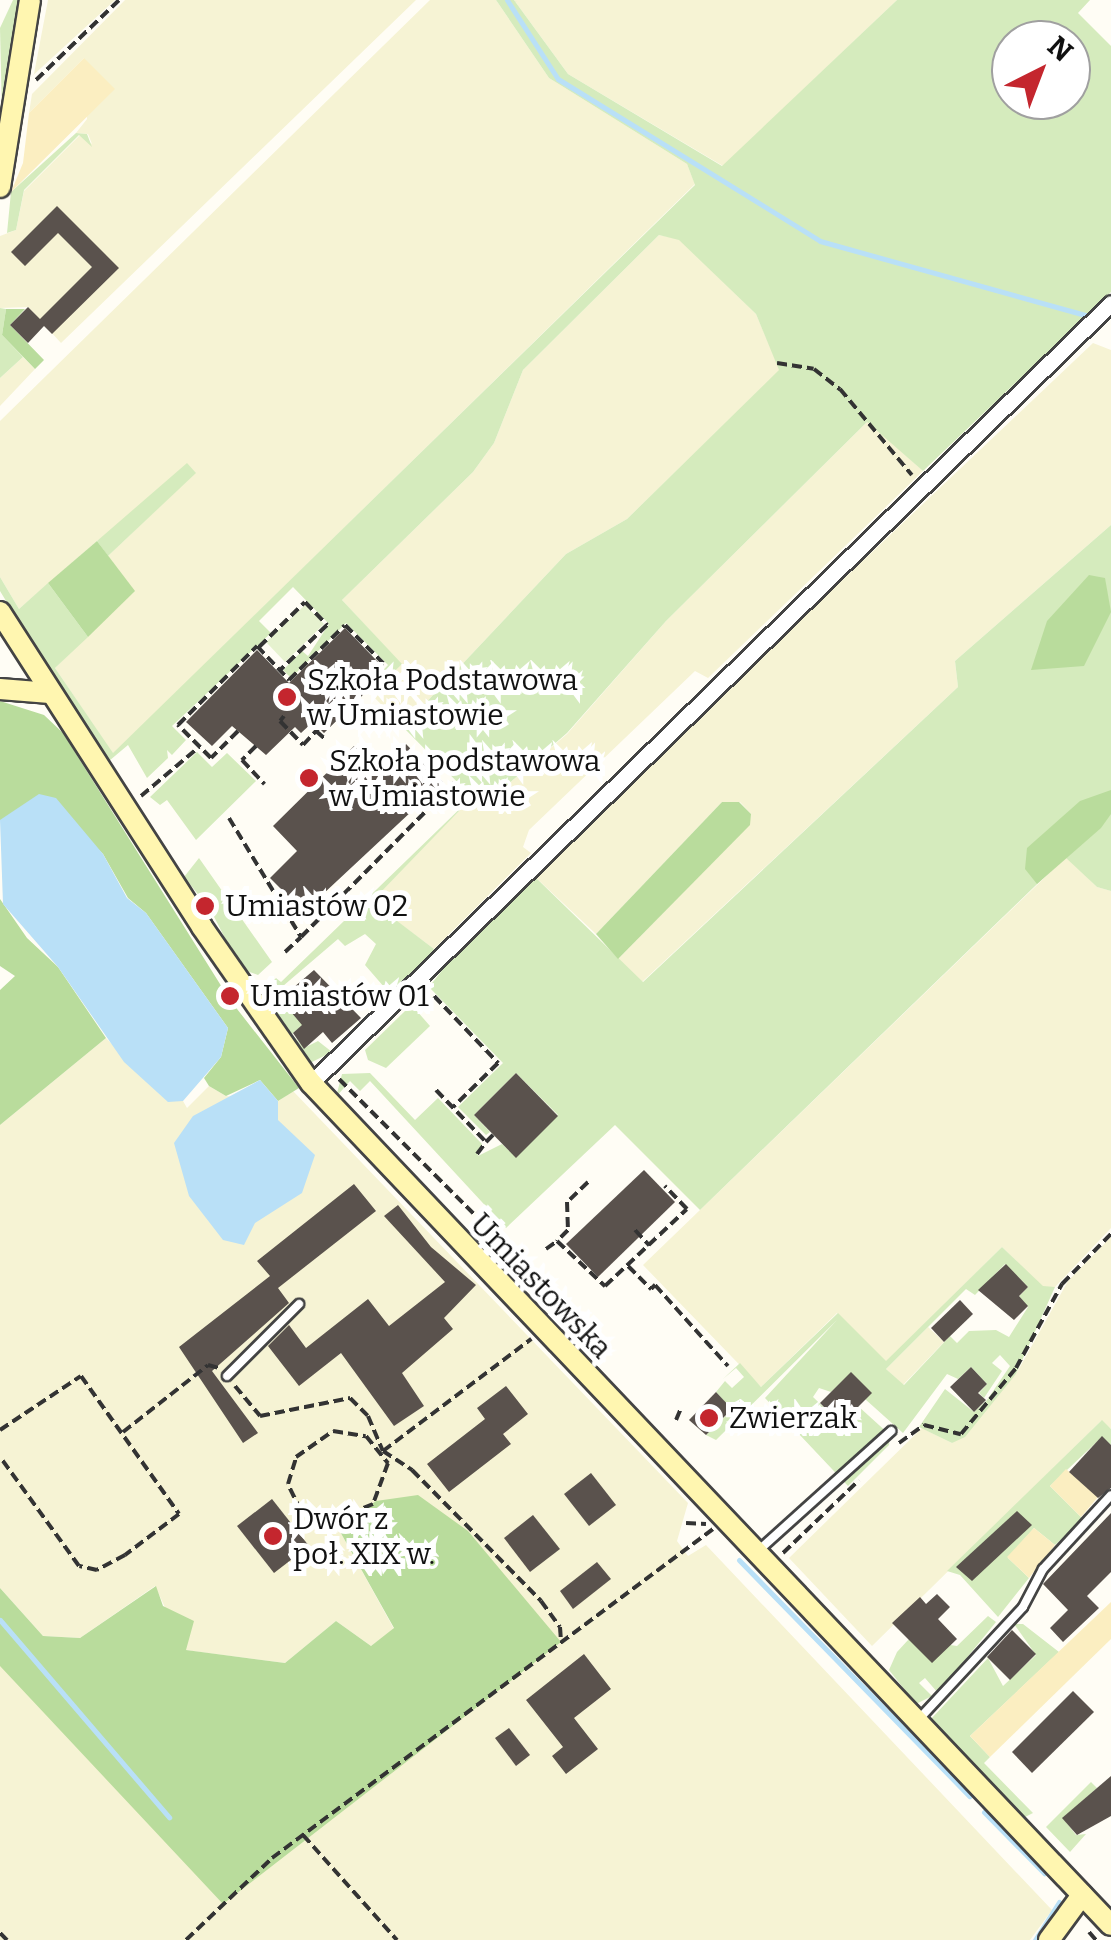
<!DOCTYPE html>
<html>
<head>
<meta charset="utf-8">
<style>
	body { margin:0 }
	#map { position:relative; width:1111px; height:1940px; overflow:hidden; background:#fffdf5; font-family:Bitter,serif }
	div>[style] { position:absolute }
	.farmland>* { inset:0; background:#f6f3d4 }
	.green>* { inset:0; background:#d5ebbd }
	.forest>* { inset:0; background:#b9dc9c }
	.sand>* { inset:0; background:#fbeec1 }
	.pitch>* { inset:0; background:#e6f2cf }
	.water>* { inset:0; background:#b9e0f7 }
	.stream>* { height:5px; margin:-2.5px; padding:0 2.5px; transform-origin:2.5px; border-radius:2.5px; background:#b9e0f7 }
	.building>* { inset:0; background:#5a524d }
	.path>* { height:4px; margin-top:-2px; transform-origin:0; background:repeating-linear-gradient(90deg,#333 0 10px,transparent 0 15px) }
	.roads { filter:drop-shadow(2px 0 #444) drop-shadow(-2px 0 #444) drop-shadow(0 2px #444) drop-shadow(0 -2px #444) }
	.lane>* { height:8px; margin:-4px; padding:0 4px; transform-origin:4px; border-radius:4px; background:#fff }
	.street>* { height:15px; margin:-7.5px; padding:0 7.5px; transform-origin:7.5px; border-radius:7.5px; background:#fff }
	.secondary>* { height:20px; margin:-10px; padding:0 10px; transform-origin:10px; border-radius:10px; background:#fff6b0 }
	.dots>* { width:28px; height:28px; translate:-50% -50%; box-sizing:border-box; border:5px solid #fff; border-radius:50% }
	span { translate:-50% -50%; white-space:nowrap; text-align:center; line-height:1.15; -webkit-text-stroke:10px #fff; paint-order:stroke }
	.poi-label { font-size:30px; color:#111 }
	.left { translate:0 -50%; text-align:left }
	.street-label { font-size:30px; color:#111 }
	.north { position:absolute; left:991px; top:20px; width:100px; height:100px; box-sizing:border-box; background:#fff; border:2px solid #a0a0a0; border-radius:50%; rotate:42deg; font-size:28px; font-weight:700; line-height:40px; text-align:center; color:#111 }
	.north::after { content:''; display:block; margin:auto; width:35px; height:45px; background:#c4262e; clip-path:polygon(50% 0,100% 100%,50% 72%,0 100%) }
</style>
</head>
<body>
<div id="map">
	<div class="farmland">
		<div style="clip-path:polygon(48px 0,115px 0,29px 79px,34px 74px)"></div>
		<div style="clip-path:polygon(125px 0,416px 0,61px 343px,28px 307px,0 308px,0 236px,16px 230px,24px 191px,80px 135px,92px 144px,88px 134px,76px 133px,87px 119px,84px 58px,29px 113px,32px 94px)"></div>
		<div style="clip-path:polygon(430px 0,496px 0,549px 78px,687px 164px,695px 184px,113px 754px,55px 668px,134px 591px,108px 556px,195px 473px,97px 541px,19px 609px,0 577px,0 421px)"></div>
		<div style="clip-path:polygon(514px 0,897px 0,723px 166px,568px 74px)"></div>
		<div style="clip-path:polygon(659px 235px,679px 239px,756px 314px,780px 370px,627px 519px,566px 554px,403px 727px,371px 694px,401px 664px,342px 600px,473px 472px,494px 443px,523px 370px)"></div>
		<div style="clip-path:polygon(1093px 343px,1111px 350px,1111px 525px,955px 661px,958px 687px,642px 982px,618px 959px,749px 825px,751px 814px,740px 802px,722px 802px,596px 934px,532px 874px)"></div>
		<div style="clip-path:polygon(23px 357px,35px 369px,0 406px,0 378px)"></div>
		<div style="clip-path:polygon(868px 421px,923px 471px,708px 678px,695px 671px,529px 830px,523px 847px,531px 853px,434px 949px,383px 911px,376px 896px,384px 886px,460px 810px,507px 785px,567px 734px,666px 621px)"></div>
		<div style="clip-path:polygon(1066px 857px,1097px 887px,1111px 891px,1111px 1228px,1055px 1287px,1043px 1287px,1002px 1247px,886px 1362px,837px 1313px,761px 1387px,643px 1265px)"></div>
		<div style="clip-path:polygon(106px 1038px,168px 1101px,183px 1101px,187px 1108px,209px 1086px,226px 1096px,278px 1101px,293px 1091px,688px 1503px,677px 1541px,688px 1556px,706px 1545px,1052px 1910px,1030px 1940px,0 1940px,0 1664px,454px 1722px,561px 1642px,376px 1501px,338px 1528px,394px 1629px,371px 1646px,336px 1621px,285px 1663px,185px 1650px,155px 1586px,80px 1638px,43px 1636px,0 1588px,0 1125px)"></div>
		<div style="clip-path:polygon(1111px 1237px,1111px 1429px,1101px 1421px,872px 1646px,789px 1558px,922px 1428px,952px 1443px,1016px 1374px,1068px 1281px)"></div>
		<div style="clip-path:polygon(928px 1327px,944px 1342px,903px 1385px,886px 1369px)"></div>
	</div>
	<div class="green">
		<div style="clip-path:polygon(13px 0,20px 0,2px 115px,0 28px)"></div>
		<div style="clip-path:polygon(evenodd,496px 0,514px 0,568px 74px,722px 166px,897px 0,1090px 0,1078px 13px,1111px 46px,1111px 292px,923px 471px,867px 422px,666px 621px,567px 733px,507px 785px,460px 810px,377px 896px,384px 911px,434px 949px,427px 961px,391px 995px,365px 965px,376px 944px,365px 934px,345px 946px,338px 939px,276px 992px,306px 1022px,292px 1034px,304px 1048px,318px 1041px,332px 1052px,310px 1063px,266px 1007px,266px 989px,276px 978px,281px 982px,472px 797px,403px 727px,566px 554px,627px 519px,779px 370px,756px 314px,679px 240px,659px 235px,523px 370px,494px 443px,473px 472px,342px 600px,402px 664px,374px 691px,368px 686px,388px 665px,346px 623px,291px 678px,283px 670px,302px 651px,308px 656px,329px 624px,293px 587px,259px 621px,271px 633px,172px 726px,186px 740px,172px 755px,167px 750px,168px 758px,147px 778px,128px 745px,109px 761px,102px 759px,0 591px,0 577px,19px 609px,48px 583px,88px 637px,55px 668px,113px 753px,695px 185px,687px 164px,549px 78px,496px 0,1011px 40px,1071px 40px,1071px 100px,1011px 100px,1011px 40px)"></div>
		<div style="clip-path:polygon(76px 133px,87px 134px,92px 147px,79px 135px,24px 190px,16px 230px,7px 233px,11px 192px)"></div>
		<div style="clip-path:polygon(0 308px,6px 309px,2px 335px,23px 357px,0 378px)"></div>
		<div style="clip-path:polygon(187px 463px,196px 473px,108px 556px,97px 541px)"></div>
		<div style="clip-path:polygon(1111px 525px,1111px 891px,1097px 887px,1065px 857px,700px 1210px,615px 1125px,506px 1228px,370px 1081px,360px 1091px,350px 1081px,336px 1097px,342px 1074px,370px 1073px,415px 1120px,438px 1098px,482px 1144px,478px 1156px,502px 1144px,516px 1157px,558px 1115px,516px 1073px,474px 1115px,490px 1132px,486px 1135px,458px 1107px,503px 1063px,429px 987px,462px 945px,532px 874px,643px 982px,958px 687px,955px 661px)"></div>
		<div style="clip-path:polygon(197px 752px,212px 767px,227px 753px,256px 781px,196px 840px,167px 800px,160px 805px,150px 797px)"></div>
		<div style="clip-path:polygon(199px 858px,272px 962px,258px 975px,241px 969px,210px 909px,184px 877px)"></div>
		<div style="clip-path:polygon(416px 1010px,430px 1026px,386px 1068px,368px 1060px,365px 1050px,405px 1011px)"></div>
		<div style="clip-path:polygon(evenodd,1002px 1247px,1043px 1286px,1055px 1287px,1016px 1374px,965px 1437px,952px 1443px,919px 1427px,945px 1389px,974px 1412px,987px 1400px,1010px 1366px,1000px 1355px,992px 1363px,1002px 1371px,984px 1398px,979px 1393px,987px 1384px,971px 1367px,958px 1379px,947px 1374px,903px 1433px,865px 1399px,871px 1393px,851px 1373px,831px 1392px,819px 1388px,813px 1397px,840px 1423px,858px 1406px,890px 1435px,889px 1445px,848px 1486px,765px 1398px,837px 1320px,716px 1440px,706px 1435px,732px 1410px,716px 1392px,725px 1381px,732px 1388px,744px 1377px,736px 1368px,723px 1379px,740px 1363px,761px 1387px,838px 1313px,886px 1361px,1002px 1247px,1005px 1264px,1028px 1287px,1019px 1296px,1028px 1307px,1009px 1337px,996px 1330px,969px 1331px,957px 1343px,950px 1336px,904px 1385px,886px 1369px,966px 1289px,975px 1295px,1005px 1264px)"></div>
		<div style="clip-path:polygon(1102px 1420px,1111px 1429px,1111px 1445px,1102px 1437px,1050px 1486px,1083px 1519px,1055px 1545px,1034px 1528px,1008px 1558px,1029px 1578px,998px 1617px,960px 1575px,947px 1571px)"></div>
		<div style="clip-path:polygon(988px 1616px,996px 1622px,938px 1693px,925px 1678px,919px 1683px,932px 1696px,916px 1704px,889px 1670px,897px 1652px,909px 1639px,957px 1646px)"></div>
		<div style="clip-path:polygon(1014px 1624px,1023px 1624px,1059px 1652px,970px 1736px,990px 1757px,984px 1763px,1033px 1813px,1025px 1817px,931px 1719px,988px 1658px,1003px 1686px,1036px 1655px)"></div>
		<div style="clip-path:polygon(1091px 1782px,1097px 1788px,1063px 1818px,1076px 1835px,1086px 1834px,1070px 1852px,1046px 1827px)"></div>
	</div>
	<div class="forest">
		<div style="clip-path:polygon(6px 309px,25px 309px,10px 325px,44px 360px,35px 369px,2px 335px)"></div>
		<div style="clip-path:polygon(97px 541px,135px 591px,88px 637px,48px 583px)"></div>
		<div style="clip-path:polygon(1089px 575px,1105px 578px,1111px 612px,1084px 666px,1031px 670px,1047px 621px)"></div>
		<div style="clip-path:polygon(0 701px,44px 715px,63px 733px,230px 1000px,299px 1088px,278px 1101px,260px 1080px,226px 1096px,209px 1086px,204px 1078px,221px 1057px,228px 1028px,146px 913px,128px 898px,103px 854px,80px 831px,0 820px)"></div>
		<div style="clip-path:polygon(1111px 790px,1111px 814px,1101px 828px,1037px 884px,1025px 869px,1027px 848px,1080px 801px)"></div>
		<div style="clip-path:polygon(722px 802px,739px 802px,751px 814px,750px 825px,618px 959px,596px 934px)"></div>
		<div style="clip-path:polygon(0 899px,27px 938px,58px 967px,106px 1038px,0 1125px,0 990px,15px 976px,0 966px)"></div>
		<div style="clip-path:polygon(418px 1495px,468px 1531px,561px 1642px,223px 1904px,0 1666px,0 1588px,43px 1636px,80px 1638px,156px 1586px,163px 1606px,194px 1621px,186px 1650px,285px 1663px,336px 1621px,371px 1646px,394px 1628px,338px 1528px,376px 1501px)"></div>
	</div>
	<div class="sand">
		<div style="clip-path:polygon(84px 58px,115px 89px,11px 192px,23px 163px,29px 113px)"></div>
		<div style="clip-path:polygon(1066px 1469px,1098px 1497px,1081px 1517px,1050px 1486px)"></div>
		<div style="clip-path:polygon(1034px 1528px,1055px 1545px,1029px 1578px,1007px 1557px)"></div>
		<div style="clip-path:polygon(1111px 1602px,1111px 1639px,990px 1757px,970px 1736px)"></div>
	</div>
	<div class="pitch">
		<div style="clip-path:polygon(305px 605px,324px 624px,285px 662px,266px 642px)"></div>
	</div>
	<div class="water">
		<div style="clip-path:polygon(39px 794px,56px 798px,103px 854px,127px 898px,146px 913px,228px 1028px,221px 1057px,183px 1101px,168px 1102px,124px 1062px,58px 967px,3px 904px,0 820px)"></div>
		<div style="clip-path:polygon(260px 1080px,278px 1101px,278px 1120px,315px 1155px,302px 1193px,255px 1223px,244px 1245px,223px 1240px,189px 1196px,174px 1143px,193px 1116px)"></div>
	</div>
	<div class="stream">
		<div style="left:507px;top:0;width:94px;rotate:57.2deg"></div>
		<div style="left:558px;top:79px;width:308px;rotate:31.7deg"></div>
		<div style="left:820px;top:241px;width:279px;rotate:15.6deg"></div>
		<div style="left:739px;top:1560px;width:330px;rotate:45.7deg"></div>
		<div style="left:0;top:1620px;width:260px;rotate:49.4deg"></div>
		<div style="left:984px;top:1812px;width:86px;rotate:45.5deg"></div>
		<div style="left:1035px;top:1940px;width:45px;rotate:-57.7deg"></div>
	</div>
	<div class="building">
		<div style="clip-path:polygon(57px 206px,119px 268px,52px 334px,44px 326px,28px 343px,10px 325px,28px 307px,40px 319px,92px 267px,58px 233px,25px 266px,11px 252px)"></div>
		<div style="clip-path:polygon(345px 628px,379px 663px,359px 683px,367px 691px,324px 733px,313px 722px,301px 733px,295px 727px,266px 755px,232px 726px,212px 746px,186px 722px,257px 650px,289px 683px)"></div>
		<div style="clip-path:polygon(406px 744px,443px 782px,307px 909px,293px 901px,270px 878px,297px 851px,273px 826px,354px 746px,379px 771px)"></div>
		<div style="clip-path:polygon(314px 970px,361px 1018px,332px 1043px,323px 1032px,304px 1049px,293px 1033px,302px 1025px,280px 999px)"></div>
		<div style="clip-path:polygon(516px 1073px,558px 1116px,516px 1158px,474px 1115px)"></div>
		<div style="clip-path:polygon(644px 1170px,675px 1202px,598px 1277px,566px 1244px)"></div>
		<div style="clip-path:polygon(354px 1184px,376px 1211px,278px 1288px,289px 1303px,212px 1371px,258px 1433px,243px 1443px,179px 1347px,270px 1276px,257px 1261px)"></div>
		<div style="clip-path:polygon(398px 1205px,431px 1247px,476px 1285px,444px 1318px,453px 1329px,402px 1373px,424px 1406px,394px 1426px,341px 1353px,299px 1386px,268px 1346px,289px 1325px,306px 1348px,368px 1299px,389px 1326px,445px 1282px,384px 1216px)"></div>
		<div style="clip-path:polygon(1006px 1264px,1028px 1287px,1019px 1296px,1028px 1306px,1014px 1320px,978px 1290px)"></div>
		<div style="clip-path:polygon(960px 1300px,973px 1314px,944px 1342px,931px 1328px)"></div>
		<div style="clip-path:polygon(971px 1367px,987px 1384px,978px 1393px,986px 1400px,974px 1412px,950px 1387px)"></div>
		<div style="clip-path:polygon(851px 1372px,872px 1393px,841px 1424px,820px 1403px)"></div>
		<div style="clip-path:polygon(506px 1386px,528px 1414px,503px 1434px,511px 1444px,449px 1492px,427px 1464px,485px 1419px,477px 1408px)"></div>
		<div style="clip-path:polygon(716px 1392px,732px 1409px,706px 1435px,689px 1420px)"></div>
		<div style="clip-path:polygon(1102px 1436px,1111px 1445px,1111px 1488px,1098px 1498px,1069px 1472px)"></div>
		<div style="clip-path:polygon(591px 1473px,616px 1505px,589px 1526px,564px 1494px)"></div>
		<div style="clip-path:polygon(272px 1499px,309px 1546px,274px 1573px,237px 1526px)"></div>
		<div style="clip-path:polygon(1017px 1511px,1032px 1525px,972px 1581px,956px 1567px)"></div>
		<div style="clip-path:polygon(1111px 1513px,1111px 1572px,1087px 1596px,1099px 1608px,1063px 1642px,1050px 1628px,1068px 1610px,1043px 1584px)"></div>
		<div style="clip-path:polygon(533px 1515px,560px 1549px,530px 1572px,504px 1538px)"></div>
		<div style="clip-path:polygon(597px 1562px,611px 1579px,573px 1609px,560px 1591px)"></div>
		<div style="clip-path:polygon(937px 1594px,950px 1607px,938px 1619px,957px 1639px,932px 1663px,892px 1623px,920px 1597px,926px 1604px)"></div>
		<div style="clip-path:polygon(1012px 1630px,1036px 1654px,1010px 1680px,987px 1657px)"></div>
		<div style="clip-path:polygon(584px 1654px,611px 1689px,574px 1718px,598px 1749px,566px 1774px,552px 1756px,563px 1747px,526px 1700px)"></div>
		<div style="clip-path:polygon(1073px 1691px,1094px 1712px,1032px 1773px,1012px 1752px)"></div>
		<div style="clip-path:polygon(509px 1728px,530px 1755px,516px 1766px,495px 1738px)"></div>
		<div style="clip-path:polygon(1111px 1776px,1111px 1816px,1077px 1835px,1062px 1818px)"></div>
	</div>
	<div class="path">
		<div style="left:36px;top:80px;width:115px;rotate:-43.9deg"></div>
		<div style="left:777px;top:363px;width:37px;rotate:9deg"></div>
		<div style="left:814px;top:369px;width:33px;rotate:38deg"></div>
		<div style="left:840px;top:389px;width:112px;rotate:50.1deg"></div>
		<div style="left:259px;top:647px;width:64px;rotate:-44.4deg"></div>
		<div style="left:305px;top:602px;width:32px;rotate:46deg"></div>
		<div style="left:327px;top:625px;width:65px;rotate:136.2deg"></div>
		<div style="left:284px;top:716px;width:6px;rotate:129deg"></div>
		<div style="left:280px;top:721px;width:33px;rotate:46deg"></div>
		<div style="left:303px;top:745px;width:23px;rotate:-47deg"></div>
		<div style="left:238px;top:731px;width:38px;rotate:135deg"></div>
		<div style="left:211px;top:758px;width:47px;rotate:-135deg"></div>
		<div style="left:178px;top:725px;width:112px;rotate:-45deg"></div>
		<div style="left:257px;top:646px;width:47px;rotate:46.7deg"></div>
		<div style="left:289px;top:680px;width:78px;rotate:-44.5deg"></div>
		<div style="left:345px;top:625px;width:54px;rotate:45deg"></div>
		<div style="left:383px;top:663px;width:29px;rotate:136deg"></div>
		<div style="left:362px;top:683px;width:14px;rotate:45deg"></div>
		<div style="left:316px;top:731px;width:11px;rotate:41deg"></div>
		<div style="left:256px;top:746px;width:20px;rotate:135deg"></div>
		<div style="left:242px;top:760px;width:33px;rotate:47deg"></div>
		<div style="left:141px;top:796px;width:76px;rotate:-40.2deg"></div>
		<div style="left:229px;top:818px;width:139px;rotate:58.8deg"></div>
		<div style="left:301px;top:937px;width:217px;rotate:-45.2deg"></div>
		<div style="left:285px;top:952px;width:22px;rotate:-43deg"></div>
		<div style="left:434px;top:996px;width:93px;rotate:46.3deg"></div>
		<div style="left:498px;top:1063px;width:63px;rotate:135.6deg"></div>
		<div style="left:339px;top:1079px;width:232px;rotate:45deg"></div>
		<div style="left:503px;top:1243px;width:8px"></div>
		<div style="left:436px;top:1090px;width:72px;rotate:46.1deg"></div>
		<div style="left:486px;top:1142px;width:10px;rotate:-45deg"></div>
		<div style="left:477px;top:1154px;width:15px;rotate:-53deg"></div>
		<div style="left:588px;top:1182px;width:29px;rotate:136deg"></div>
		<div style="left:567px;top:1202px;width:28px;rotate:88deg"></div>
		<div style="left:568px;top:1230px;width:16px;rotate:135deg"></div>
		<div style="left:557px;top:1241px;width:66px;rotate:43.2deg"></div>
		<div style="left:605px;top:1286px;width:112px;rotate:-43.2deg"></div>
		<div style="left:687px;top:1209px;width:32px;rotate:-134deg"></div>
		<div style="left:635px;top:1230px;width:21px;rotate:47deg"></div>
		<div style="left:546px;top:1249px;width:14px;rotate:-36deg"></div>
		<div style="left:628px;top:1266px;width:33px;rotate:45deg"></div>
		<div style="left:651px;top:1289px;width:6px;rotate:-45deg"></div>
		<div style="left:655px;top:1285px;width:109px;rotate:48deg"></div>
		<div style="left:235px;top:1386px;width:39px;rotate:50deg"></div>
		<div style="left:260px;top:1416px;width:92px;rotate:-11.3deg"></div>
		<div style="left:350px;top:1398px;width:25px;rotate:45deg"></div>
		<div style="left:368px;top:1416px;width:38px;rotate:67deg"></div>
		<div style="left:383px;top:1451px;width:35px;rotate:33deg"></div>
		<div style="left:412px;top:1470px;width:184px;rotate:45.4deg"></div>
		<div style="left:541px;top:1601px;width:32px;rotate:54deg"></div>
		<div style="left:560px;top:1627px;width:15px;rotate:86deg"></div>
		<div style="left:676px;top:1420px;width:13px;rotate:-67deg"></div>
		<div style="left:0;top:1430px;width:97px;rotate:-33.7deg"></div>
		<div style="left:81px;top:1376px;width:169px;rotate:54.6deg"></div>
		<div style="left:179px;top:1514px;width:68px;rotate:142.8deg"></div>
		<div style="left:125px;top:1555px;width:32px;rotate:152deg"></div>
		<div style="left:97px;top:1570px;width:18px;rotate:-167deg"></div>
		<div style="left:79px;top:1566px;width:135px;rotate:-125.9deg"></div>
		<div style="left:333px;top:1431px;width:33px;rotate:9deg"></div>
		<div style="left:366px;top:1436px;width:35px;rotate:51deg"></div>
		<div style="left:388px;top:1463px;width:44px;rotate:110.1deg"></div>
		<div style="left:373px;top:1504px;width:45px;rotate:158deg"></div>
		<div style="left:331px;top:1521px;width:32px;rotate:-162deg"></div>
		<div style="left:301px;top:1511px;width:30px;rotate:-116deg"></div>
		<div style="left:288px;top:1484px;width:28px;rotate:-73deg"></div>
		<div style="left:296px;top:1457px;width:45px;rotate:-35.1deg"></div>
		<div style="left:123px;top:1432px;width:108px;rotate:-38.2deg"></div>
		<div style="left:208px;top:1365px;width:11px;rotate:15deg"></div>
		<div style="left:899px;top:1443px;width:31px;rotate:-36deg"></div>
		<div style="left:924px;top:1425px;width:38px;rotate:14deg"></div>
		<div style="left:961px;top:1434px;width:86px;rotate:-50.2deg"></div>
		<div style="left:1016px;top:1368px;width:96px;rotate:-61.3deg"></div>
		<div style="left:1062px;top:1284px;width:70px;rotate:-45.6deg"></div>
		<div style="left:383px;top:1451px;width:186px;rotate:-37.1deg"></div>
		<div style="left:686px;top:1523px;width:20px;rotate:3deg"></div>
		<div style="left:783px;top:1553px;width:105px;rotate:-43.8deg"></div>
		<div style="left:303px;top:1835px;width:141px;rotate:48.2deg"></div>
		<div style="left:1089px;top:1932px;width:11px;rotate:49deg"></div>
		<div style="left:0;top:1933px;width:10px;rotate:45deg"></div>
		<div style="left:186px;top:1940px;width:119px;rotate:-43.6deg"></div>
		<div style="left:272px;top:1858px;width:550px;rotate:-36.72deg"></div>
	</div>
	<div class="roads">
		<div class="lane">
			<div style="left:227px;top:1376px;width:102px;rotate:-45deg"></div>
			<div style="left:759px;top:1550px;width:178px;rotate:-42deg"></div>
			<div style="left:920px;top:1718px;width:151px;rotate:-47.1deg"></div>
			<div style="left:1023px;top:1607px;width:43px;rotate:-62.2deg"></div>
			<div style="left:1043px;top:1569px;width:100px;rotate:-47.4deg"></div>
		</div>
		<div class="street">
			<div style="left:311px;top:1083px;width:1117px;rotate:-44.27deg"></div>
		</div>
		<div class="secondary">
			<div style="left:0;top:187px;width:189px;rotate:-80.9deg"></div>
			<div style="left:0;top:612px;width:374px;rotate:57.3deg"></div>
			<div style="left:202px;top:927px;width:190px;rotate:55.1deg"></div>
			<div style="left:311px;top:1083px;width:1161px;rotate:46.47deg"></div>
			<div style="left:0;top:689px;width:50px;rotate:4.6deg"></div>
			<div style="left:1049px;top:1940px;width:56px;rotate:-53.7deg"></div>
		</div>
	</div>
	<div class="dots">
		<div style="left:287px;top:697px;background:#c4262e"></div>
		<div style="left:309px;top:778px;background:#c4262e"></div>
		<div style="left:205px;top:906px;background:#c4262e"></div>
		<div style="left:230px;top:996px;background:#c4262e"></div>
		<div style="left:709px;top:1418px;background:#c4262e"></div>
		<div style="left:273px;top:1536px;background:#c4262e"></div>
	</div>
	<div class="poi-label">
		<span class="left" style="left:307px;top:697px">Szkoła Podstawowa<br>w Umiastowie</span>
		<span class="left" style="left:329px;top:778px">Szkoła podstawowa<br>w Umiastowie</span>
		<span class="left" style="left:225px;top:906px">Umiastów 02</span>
		<span class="left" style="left:250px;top:996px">Umiastów 01</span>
		<span class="left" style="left:729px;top:1418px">Zwierzak</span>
		<span class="left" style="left:293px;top:1536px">Dwór z<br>poł. XIX w.</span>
	</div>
	<div class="street-label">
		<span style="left:541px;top:1286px;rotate:46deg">Umiastowska</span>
	</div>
	<div class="north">N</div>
</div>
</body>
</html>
